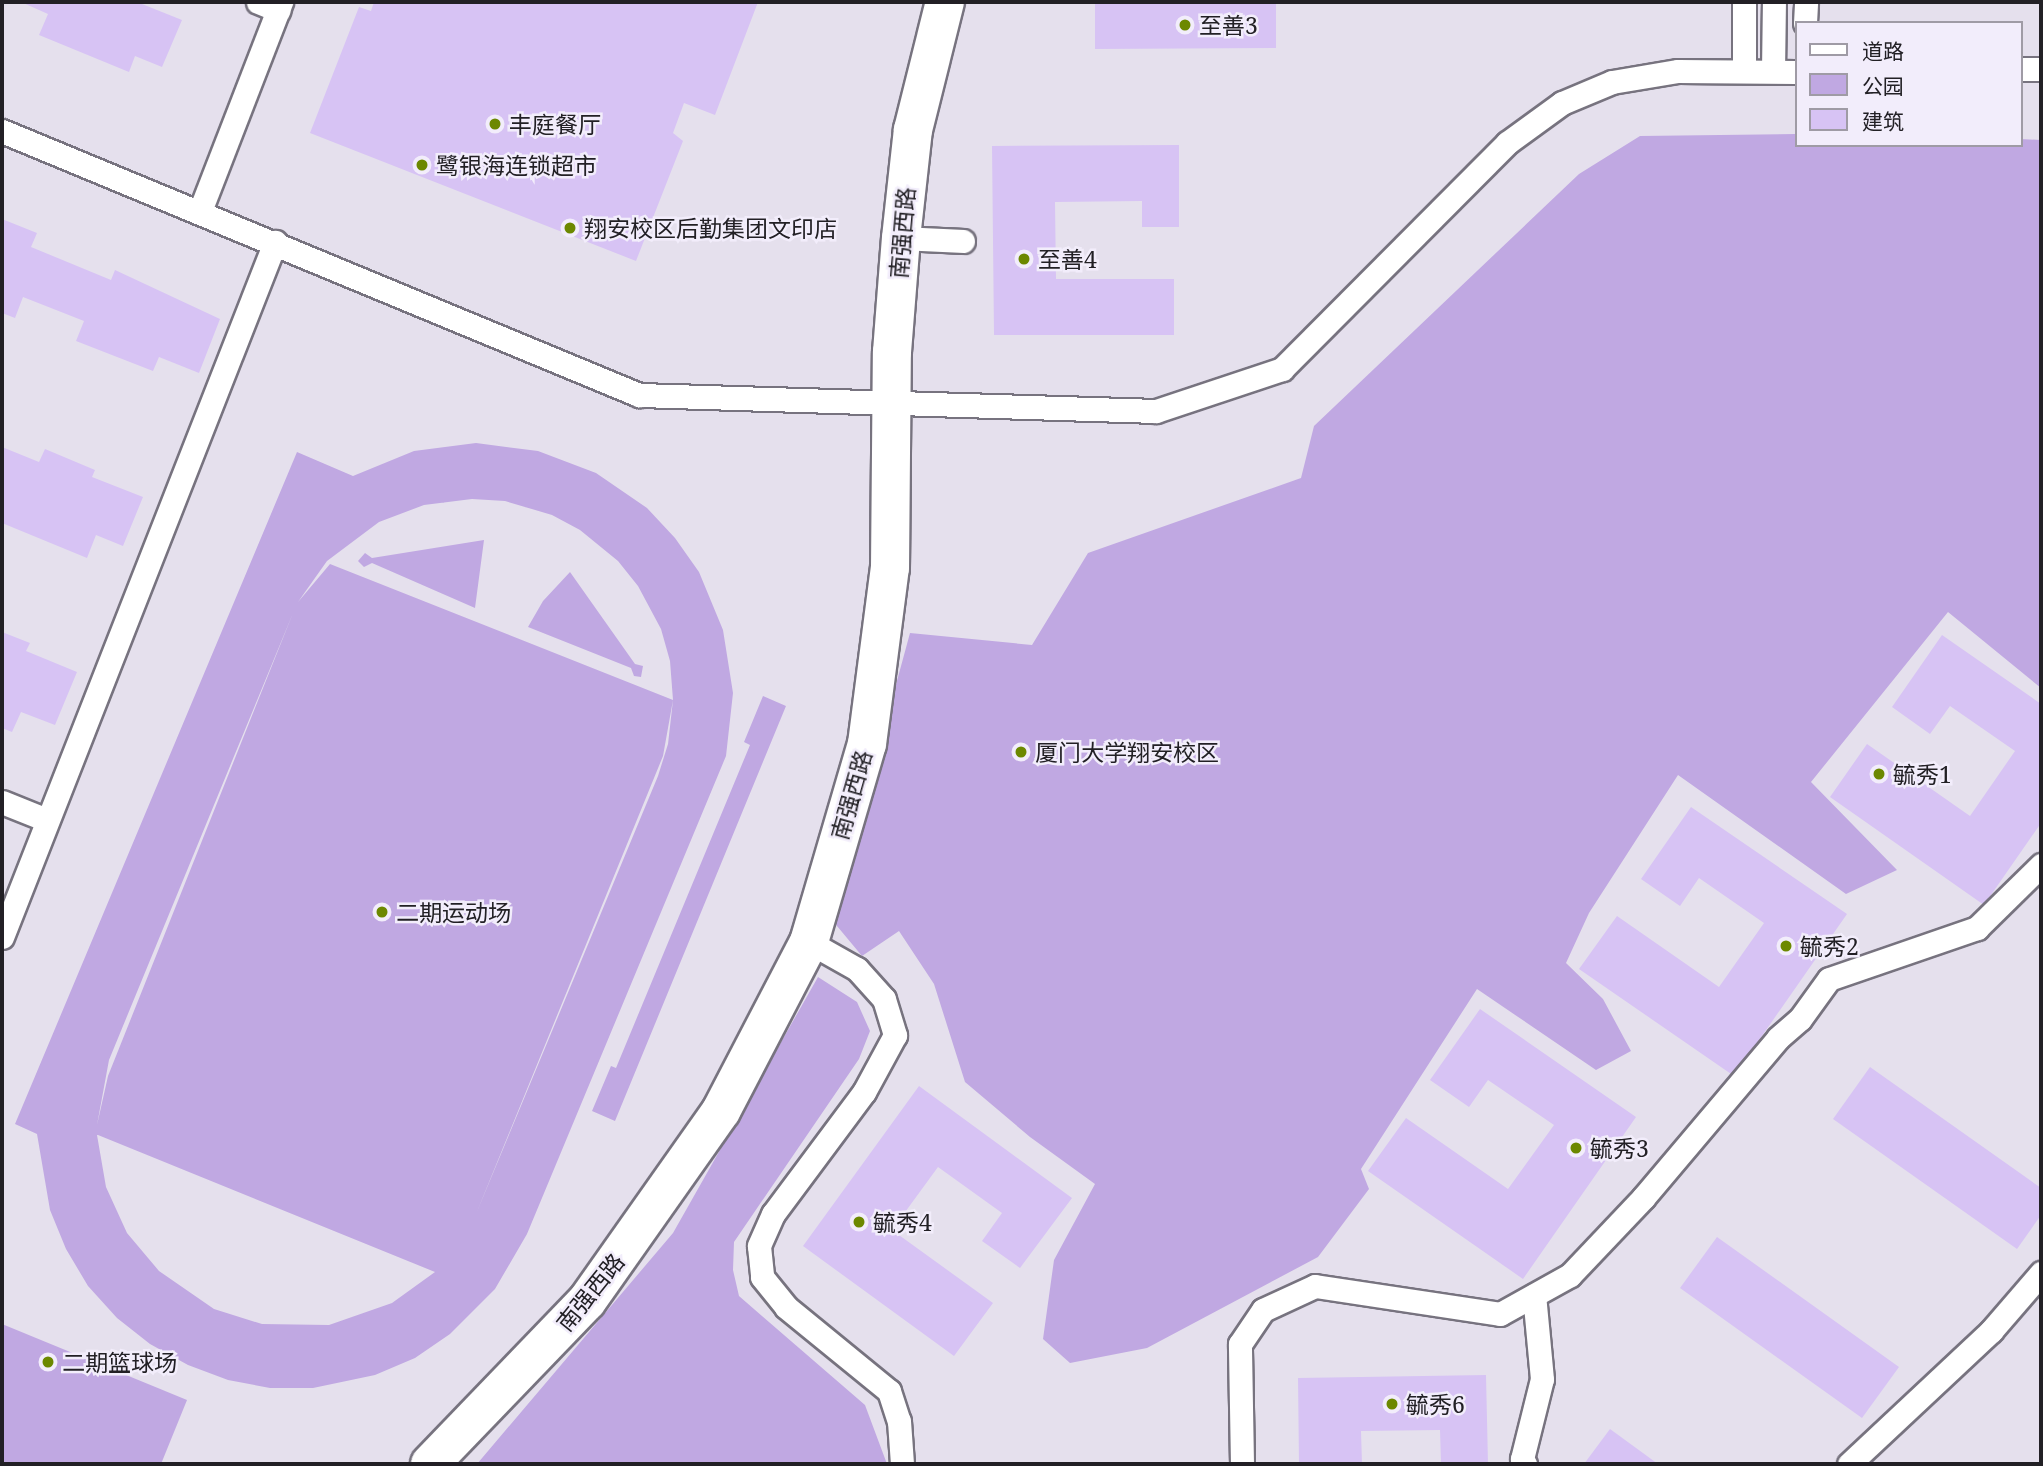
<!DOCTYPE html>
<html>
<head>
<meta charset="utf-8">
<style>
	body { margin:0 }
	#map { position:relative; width:2043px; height:1466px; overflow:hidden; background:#e5e0ed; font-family:"Noto Serif","Noto Sans SC",serif }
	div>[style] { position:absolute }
	.green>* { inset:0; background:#c0a8e2 }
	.building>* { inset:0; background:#d7c3f4 }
	.roads { filter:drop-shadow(2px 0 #77737f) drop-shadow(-2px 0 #77737f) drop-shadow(0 2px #77737f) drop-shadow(0 -2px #77737f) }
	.service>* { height:23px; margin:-11.5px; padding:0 11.5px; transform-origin:11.5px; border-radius:11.5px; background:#fff }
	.minor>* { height:38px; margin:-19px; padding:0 19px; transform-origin:19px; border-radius:19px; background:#fff }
	.dots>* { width:19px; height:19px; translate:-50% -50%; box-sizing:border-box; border:4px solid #f2edfb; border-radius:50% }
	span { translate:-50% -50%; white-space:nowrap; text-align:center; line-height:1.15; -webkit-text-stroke:5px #f2edfb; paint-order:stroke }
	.poi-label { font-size:23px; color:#222025 }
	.left { translate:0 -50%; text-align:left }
	.street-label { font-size:23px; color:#222025 }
	.frame { position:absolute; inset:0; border:4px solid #222025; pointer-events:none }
	.legend { position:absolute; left:1795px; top:21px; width:228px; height:126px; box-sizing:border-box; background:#f2edfb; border:2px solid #9f9ba5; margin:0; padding:9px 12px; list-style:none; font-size:21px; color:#222025 }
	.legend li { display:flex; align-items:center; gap:14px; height:35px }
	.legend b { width:35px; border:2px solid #9f9ba5 }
</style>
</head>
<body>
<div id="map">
	<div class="green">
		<div style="clip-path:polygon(1796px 134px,1796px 145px,2020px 145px,2020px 139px,2041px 140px,2041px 688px,1948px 612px,1811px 782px,1897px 870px,1846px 894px,1678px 775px,1589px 913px,1566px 963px,1603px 999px,1631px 1051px,1596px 1070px,1477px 989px,1361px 1169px,1369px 1189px,1318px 1257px,1147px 1348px,1070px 1363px,1043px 1339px,1054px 1260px,1095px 1184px,1030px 1137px,965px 1082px,934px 984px,899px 931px,862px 956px,832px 920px,910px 633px,1032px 645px,1088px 553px,1301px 478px,1314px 426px,1579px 174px,1640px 136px)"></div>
		<div style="clip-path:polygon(evenodd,476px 443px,538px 451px,596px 473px,647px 508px,675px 538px,699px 572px,723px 630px,733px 693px,726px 756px,527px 1234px,495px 1289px,450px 1334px,415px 1358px,375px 1375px,313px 1388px,270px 1388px,228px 1380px,188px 1365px,150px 1344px,117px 1318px,88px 1286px,66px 1249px,50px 1210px,37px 1134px,15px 1124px,297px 452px,353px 476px,414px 451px,476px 443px,472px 499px,505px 501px,552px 515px,580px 530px,618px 561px,638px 586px,661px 629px,670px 661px,673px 700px,330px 564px,298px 602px,327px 561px,379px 522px,424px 505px,472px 499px,476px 443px,293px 613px,108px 1076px,97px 1125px,109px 1060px,293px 613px,476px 443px,673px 700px,668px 744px,658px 776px,476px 1214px,663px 756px,673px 700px,476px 443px,97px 1135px,98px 1135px,435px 1272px,392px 1303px,329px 1325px,262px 1324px,214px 1309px,159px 1271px,127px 1233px,106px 1187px,97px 1135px)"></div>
		<div style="clip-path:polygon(484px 540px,475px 608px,372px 563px,364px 567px,358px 561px,365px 553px,372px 558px)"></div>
		<div style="clip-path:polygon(570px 572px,635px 664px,643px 666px,641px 677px,634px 676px,631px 668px,528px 627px,543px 601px)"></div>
		<div style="clip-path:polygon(763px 696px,786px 706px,615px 1121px,592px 1111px,611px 1066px,616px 1068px,750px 745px,744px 742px)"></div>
		<div style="clip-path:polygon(818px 977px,857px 1002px,870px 1031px,859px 1059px,734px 1242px,733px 1270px,739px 1296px,865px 1405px,887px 1464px,477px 1464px,673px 1233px)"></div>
		<div style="clip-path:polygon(2px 1324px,187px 1400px,161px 1464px,2px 1464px)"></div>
	</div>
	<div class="building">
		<div style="clip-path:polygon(21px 2px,137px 2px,182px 20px,162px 67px,135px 56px,129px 72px,39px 35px,48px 14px)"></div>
		<div style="clip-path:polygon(374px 2px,758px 2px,715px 115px,684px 103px,673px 133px,683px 141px,636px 261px,310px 133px,359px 7px,371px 11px)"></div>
		<div style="clip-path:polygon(1095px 2px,1276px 2px,1276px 48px,1095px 49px)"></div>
		<div style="clip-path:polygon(1179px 145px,1179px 227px,1142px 227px,1142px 201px,1055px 202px,1056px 279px,1174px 279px,1174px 335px,994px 335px,992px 146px)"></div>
		<div style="clip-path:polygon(2px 219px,37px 233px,31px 247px,111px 280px,115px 270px,220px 319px,199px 373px,159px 357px,153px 371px,76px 341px,84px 321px,23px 297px,15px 318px,2px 313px)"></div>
		<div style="clip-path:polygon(2px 447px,39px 462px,45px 449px,95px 470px,92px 477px,143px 497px,123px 546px,96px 535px,87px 558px,2px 523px)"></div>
		<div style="clip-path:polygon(2px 632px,30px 643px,26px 651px,77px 672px,55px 725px,21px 712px,12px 732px,2px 728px)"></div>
		<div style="clip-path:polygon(1942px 635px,2041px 704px,2041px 823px,1984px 905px,1830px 797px,1867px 744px,1970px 816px,2015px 751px,1950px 706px,1930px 734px,1892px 707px)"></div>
		<div style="clip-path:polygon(1691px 807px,1847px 914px,1734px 1076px,1579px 969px,1617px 916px,1719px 987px,1764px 923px,1699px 878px,1680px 906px,1641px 879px)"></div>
		<div style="clip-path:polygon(1480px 1009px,1636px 1117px,1523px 1279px,1368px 1171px,1406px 1118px,1508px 1189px,1554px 1125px,1488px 1080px,1469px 1107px,1430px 1080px)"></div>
		<div style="clip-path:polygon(1870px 1067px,2041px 1188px,2041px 1215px,2017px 1249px,1833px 1119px)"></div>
		<div style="clip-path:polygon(919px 1086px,1072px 1198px,1020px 1268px,982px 1241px,1002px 1213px,938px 1167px,892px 1230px,993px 1303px,954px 1356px,803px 1246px)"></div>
		<div style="clip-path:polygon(1717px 1237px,1899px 1367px,1862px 1418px,1680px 1288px)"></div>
		<div style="clip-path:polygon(1486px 1375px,1488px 1464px,1441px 1464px,1440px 1430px,1361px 1431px,1362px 1464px,1299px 1464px,1298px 1378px)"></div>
		<div style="clip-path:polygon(1610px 1429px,1658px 1464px,1584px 1464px)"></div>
	</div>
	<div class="roads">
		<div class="service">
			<div style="left:258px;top:2px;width:22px;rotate:22deg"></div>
			<div style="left:1744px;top:2px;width:66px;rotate:90deg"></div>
			<div style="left:1805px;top:23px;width:21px;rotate:-87deg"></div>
			<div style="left:2020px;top:69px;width:21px"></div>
			<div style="left:1773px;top:71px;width:69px;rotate:-89.2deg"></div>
			<div style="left:2px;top:131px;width:690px;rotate:22.51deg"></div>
			<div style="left:639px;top:395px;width:517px;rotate:1.77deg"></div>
			<div style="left:1156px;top:411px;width:133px;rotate:-18.4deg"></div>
			<div style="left:1282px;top:369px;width:319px;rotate:-45.1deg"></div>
			<div style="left:1507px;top:143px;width:68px;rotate:-36deg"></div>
			<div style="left:1562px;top:103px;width:54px;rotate:-22.8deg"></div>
			<div style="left:1612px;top:82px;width:67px;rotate:-9.5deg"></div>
			<div style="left:1678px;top:71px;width:118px;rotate:0.5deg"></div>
			<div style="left:200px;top:211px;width:224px;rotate:-68.8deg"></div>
			<div style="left:901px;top:238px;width:62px;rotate:2.8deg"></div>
			<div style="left:2px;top:802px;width:48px;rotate:21.8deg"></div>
			<div style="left:2px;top:937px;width:747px;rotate:-68.55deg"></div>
			<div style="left:809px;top:942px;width:55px;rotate:29.4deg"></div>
			<div style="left:857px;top:969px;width:40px;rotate:48deg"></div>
			<div style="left:884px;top:999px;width:38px;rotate:73deg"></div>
			<div style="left:895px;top:1035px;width:65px;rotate:118.5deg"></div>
			<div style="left:864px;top:1092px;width:152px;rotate:126.7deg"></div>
			<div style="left:773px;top:1214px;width:35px;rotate:114deg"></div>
			<div style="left:759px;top:1246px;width:31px;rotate:84deg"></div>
			<div style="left:762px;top:1277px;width:38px;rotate:51deg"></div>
			<div style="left:786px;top:1307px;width:133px;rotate:39.2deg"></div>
			<div style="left:889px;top:1391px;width:32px;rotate:72deg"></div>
			<div style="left:899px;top:1421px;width:43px;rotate:86deg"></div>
			<div style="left:1242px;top:1464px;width:120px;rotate:-91deg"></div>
			<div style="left:1240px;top:1344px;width:41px;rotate:-55.9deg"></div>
			<div style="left:1263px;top:1310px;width:57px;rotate:-24.8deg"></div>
			<div style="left:1315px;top:1286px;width:187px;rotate:8.6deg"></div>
			<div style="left:1500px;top:1314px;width:80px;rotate:-29.1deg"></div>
			<div style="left:1570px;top:1275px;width:106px;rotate:-46.5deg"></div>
			<div style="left:1643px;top:1198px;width:209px;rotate:-49.8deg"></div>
			<div style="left:1778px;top:1038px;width:29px;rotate:-41deg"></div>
			<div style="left:1800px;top:1019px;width:49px;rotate:-54.1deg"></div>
			<div style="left:1829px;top:979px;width:157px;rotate:-19deg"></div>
			<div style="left:1977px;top:928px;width:90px;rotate:-44.5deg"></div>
			<div style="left:1525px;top:1464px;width:6px;rotate:-121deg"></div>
			<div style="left:1522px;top:1459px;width:82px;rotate:-76deg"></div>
			<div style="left:1542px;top:1379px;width:84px;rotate:-95.4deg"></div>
			<div style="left:1849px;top:1464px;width:195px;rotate:-43.1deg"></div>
			<div style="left:1991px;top:1331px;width:77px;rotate:-49.2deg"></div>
		</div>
		<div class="minor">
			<div style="left:430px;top:1464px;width:226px;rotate:-46.1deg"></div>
			<div style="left:587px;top:1301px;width:232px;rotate:-54.8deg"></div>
			<div style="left:721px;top:1111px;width:191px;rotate:-62.5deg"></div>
			<div style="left:809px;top:942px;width:206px;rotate:-73.7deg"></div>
			<div style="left:867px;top:744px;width:177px;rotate:-82.6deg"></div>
			<div style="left:890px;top:568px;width:216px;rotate:-89.5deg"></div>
			<div style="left:892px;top:352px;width:114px;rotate:-85.5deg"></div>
			<div style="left:901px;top:238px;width:109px;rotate:-83.7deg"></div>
			<div style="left:913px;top:130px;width:132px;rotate:-76deg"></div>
		</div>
	</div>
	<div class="dots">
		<div style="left:1185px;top:25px;background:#6c8800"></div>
		<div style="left:495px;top:124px;background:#6c8800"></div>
		<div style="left:422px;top:165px;background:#6c8800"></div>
		<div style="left:570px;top:228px;background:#6c8800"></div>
		<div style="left:1024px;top:259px;background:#6c8800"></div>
		<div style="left:1021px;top:752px;background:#6c8800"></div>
		<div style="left:1879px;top:774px;background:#6c8800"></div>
		<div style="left:382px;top:912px;background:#6c8800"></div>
		<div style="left:1786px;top:946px;background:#6c8800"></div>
		<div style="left:1576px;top:1148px;background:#6c8800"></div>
		<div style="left:859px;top:1222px;background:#6c8800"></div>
		<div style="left:48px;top:1362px;background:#6c8800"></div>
		<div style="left:1392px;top:1404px;background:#6c8800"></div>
	</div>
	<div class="poi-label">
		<span class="left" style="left:1199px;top:25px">至善3</span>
		<span class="left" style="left:509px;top:124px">丰庭餐厅</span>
		<span class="left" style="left:436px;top:165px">鹭银海连锁超市</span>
		<span class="left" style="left:584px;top:228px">翔安校区后勤集团文印店</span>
		<span class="left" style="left:1038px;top:259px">至善4</span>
		<span class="left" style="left:1035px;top:752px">厦门大学翔安校区</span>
		<span class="left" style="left:1893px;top:774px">毓秀1</span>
		<span class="left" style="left:396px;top:912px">二期运动场</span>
		<span class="left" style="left:1800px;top:946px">毓秀2</span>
		<span class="left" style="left:1590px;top:1148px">毓秀3</span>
		<span class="left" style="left:873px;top:1222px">毓秀4</span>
		<span class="left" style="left:62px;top:1362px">二期篮球场</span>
		<span class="left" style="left:1406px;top:1404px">毓秀6</span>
	</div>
	<div class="street-label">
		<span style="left:902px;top:233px;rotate:-85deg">南强西路</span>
		<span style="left:851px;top:795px;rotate:-74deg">南强西路</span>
		<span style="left:590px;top:1292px;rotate:-51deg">南强西路</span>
	</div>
	<div class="frame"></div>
	<ul class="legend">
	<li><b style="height:9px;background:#fff"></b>道路</li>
	<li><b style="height:19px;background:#c0a8e2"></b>公园</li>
	<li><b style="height:19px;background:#d7c3f4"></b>建筑</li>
	</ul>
</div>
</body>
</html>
